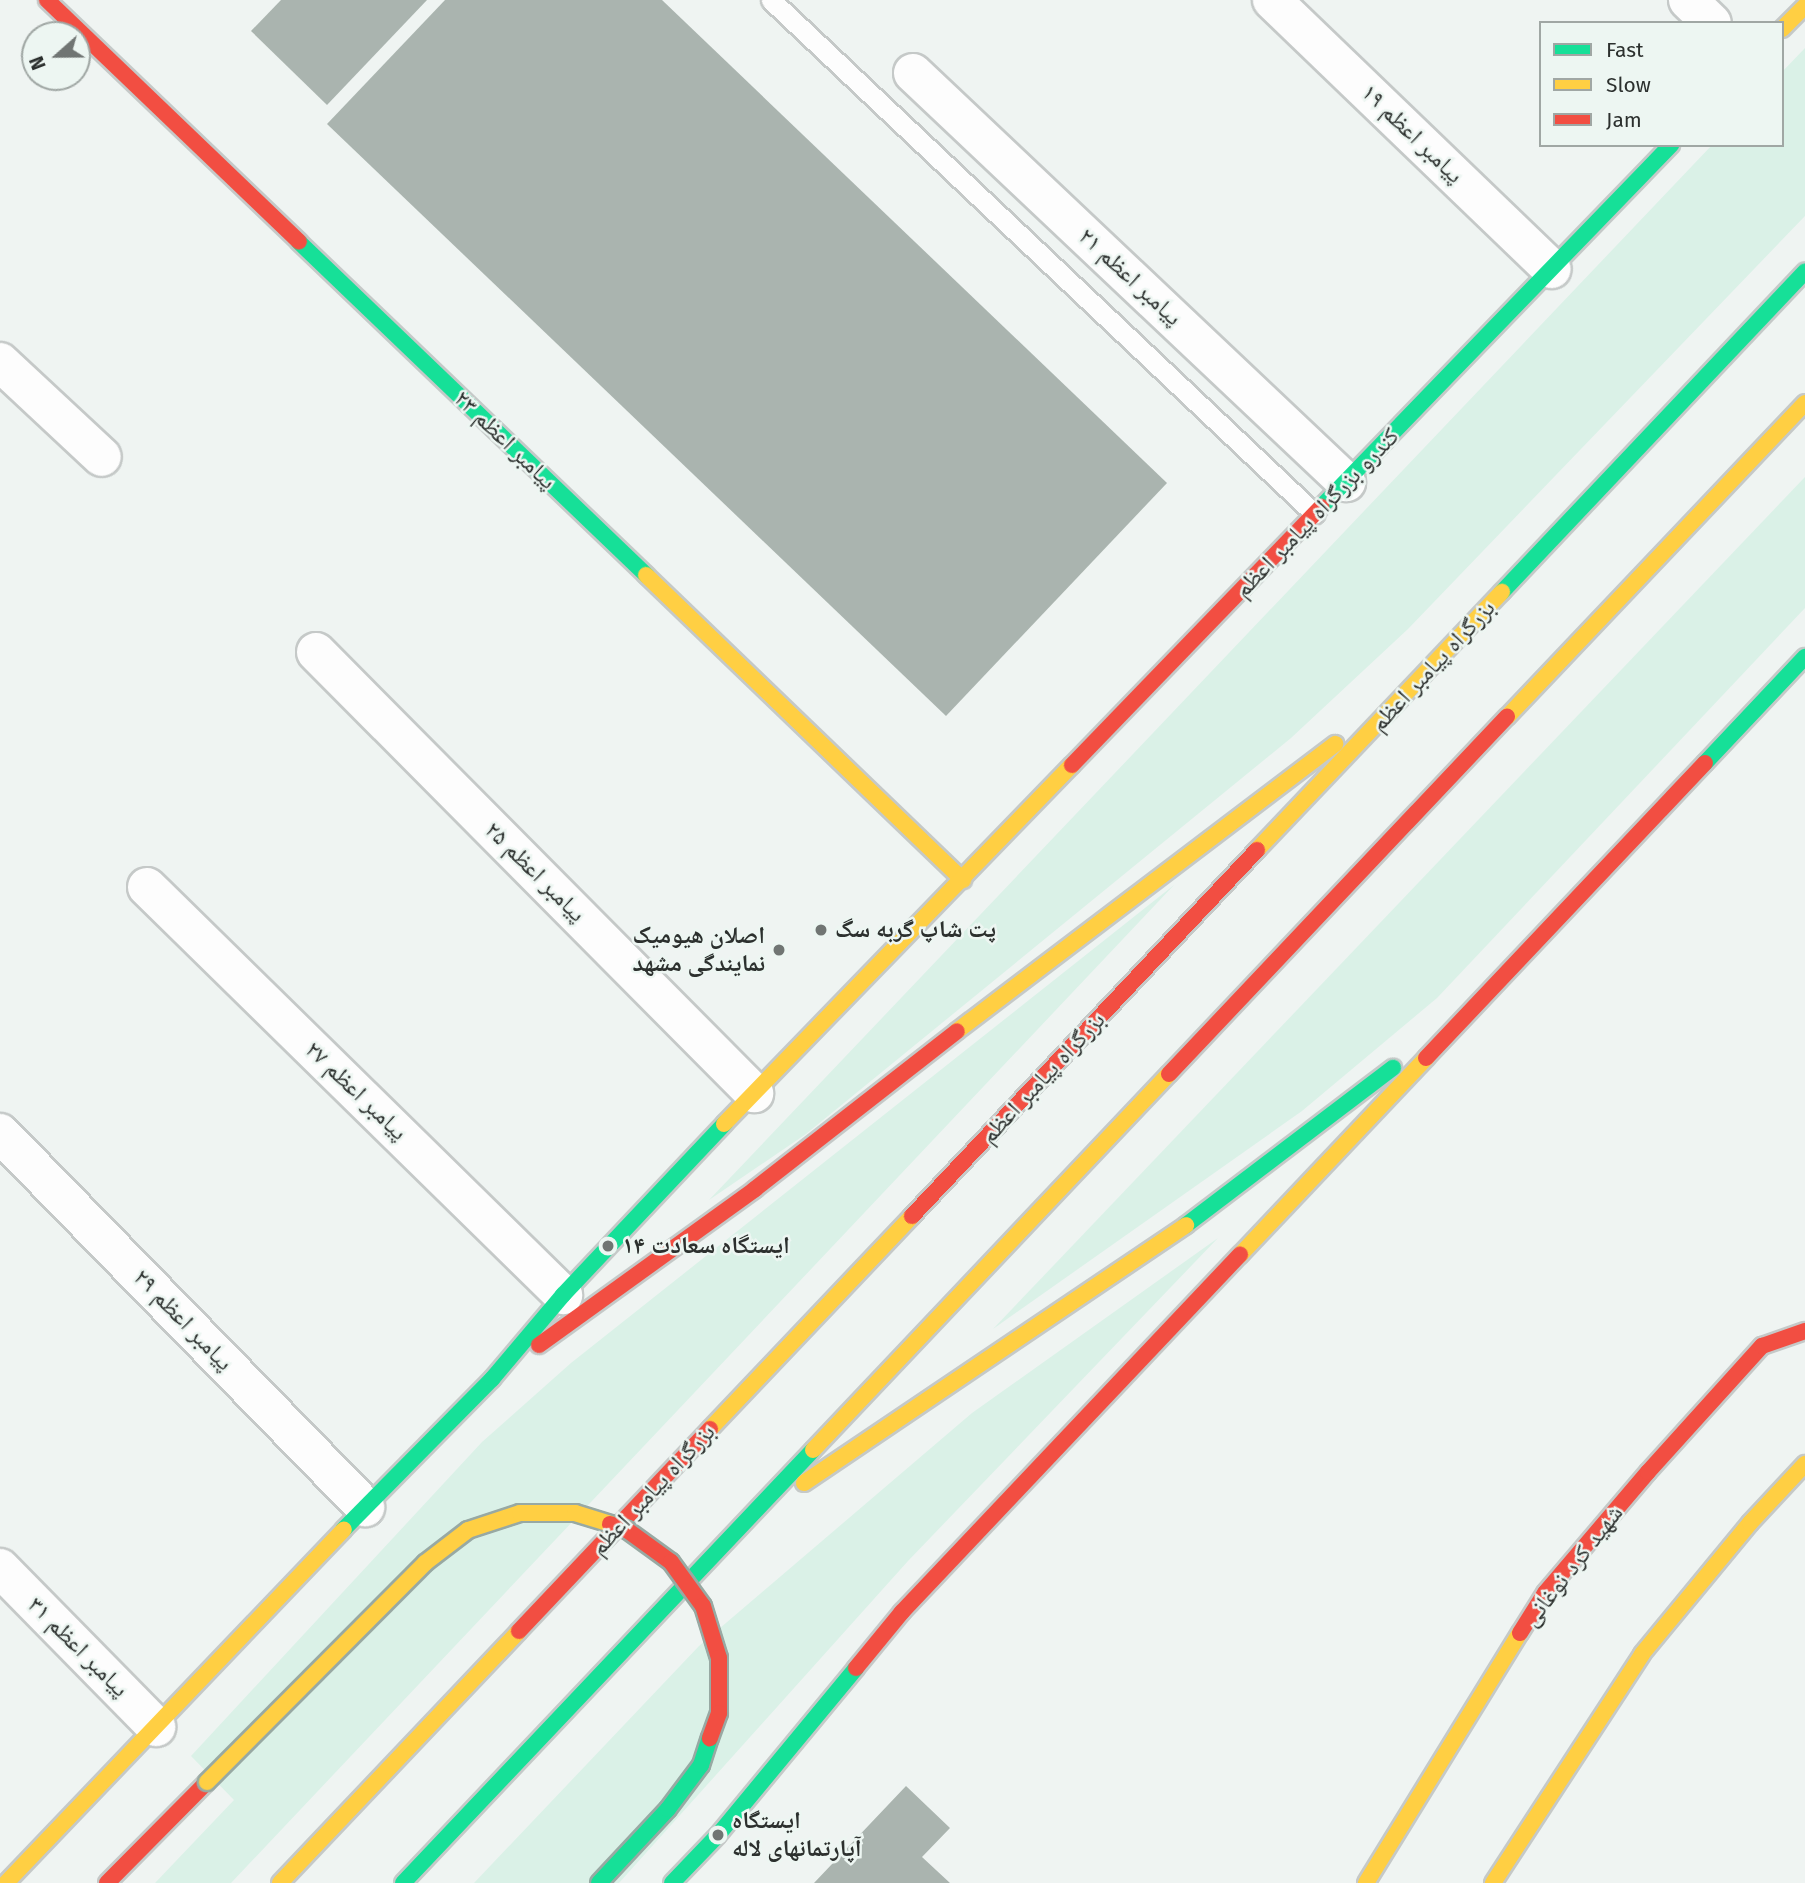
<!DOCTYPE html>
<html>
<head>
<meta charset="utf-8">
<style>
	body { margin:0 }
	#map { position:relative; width:1805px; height:1883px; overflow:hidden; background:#eff4f2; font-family:"Fira Sans","Noto Naskh Arabic",sans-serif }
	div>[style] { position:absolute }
	.green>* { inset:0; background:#daf1e7 }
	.building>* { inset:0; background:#aab4af }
	.roads { filter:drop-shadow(2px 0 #c5c9c8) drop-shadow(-2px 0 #c5c9c8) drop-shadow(0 2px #c5c9c8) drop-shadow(0 -2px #c5c9c8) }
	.lane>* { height:19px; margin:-9.5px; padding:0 9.5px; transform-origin:9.5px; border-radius:9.5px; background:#fdfdfd }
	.street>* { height:38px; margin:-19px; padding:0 19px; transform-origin:19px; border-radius:19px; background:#fdfdfd }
	.fast>* { height:16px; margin:-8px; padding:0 8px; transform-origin:8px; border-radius:8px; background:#16e098 }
	.slow>* { height:16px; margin:-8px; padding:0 8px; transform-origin:8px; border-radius:8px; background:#ffcf43 }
	.jam>* { height:16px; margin:-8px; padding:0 8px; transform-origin:8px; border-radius:8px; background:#f24e42 }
	.bridges { filter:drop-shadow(2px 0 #98a9a3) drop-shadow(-2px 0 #98a9a3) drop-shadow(0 2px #98a9a3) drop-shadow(0 -2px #98a9a3) }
	.fast-bridge>* { height:16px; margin:-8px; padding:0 8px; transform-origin:8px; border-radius:8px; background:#16e098 }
	.slow-bridge>* { height:16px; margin:-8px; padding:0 8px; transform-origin:8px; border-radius:8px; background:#ffcf43 }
	.jam-bridge>* { height:16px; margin:-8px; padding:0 8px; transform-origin:8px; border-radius:8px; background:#f24e42 }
	.dots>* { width:19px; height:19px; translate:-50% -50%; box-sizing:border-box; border:4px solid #edf6f2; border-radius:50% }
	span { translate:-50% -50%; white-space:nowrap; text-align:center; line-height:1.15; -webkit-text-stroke:5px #edf6f2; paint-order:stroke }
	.street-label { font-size:24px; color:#2c302e }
	.poi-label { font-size:24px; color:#2c302e; font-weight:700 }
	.left { translate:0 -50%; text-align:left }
	.right { translate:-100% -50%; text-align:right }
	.legend { position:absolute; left:1539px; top:21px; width:245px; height:126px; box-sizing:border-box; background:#edf6f2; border:2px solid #a0a7a4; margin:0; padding:9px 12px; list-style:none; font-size:21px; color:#2c302e }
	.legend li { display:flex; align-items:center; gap:14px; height:35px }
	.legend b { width:35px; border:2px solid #a0a7a4 }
	.north { position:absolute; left:21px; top:21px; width:70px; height:70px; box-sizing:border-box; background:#edf6f2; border:2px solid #a0a7a4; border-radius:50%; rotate:249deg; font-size:19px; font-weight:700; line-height:28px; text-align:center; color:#2c302e }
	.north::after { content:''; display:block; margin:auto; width:24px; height:32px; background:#707573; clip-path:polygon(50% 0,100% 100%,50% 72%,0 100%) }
</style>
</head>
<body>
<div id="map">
	<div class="green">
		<div style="clip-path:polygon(1805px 48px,1805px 216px,1408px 629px,1291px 738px,806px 1134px,709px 1200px,1712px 145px,1782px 145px,1782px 72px)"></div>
		<div style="clip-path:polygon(1805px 477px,1805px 608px,1437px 998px,1302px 1111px,993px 1329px)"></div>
		<div style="clip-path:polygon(1174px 885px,231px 1883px,155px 1883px,234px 1800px,191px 1756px,482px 1442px,571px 1363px)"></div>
		<div style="clip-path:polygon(1218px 1238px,908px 1561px,619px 1883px,474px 1883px,699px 1646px,972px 1413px)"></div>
	</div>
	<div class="building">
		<div style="clip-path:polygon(281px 0,427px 0,327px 105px,251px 31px)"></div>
		<div style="clip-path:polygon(445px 0,662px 0,1167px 483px,946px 716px,327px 124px)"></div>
		<div style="clip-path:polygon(906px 1786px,950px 1828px,922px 1857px,950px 1883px,814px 1883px)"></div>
	</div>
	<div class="roads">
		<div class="lane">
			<div style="left:771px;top:0;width:748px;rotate:43.38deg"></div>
		</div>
		<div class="street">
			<div style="left:1272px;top:0;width:388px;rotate:43.9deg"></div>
			<div style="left:1688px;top:0;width:33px;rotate:44deg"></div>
			<div style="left:913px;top:73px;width:596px;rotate:43.37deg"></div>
			<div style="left:0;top:362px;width:139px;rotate:43deg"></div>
			<div style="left:316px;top:652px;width:622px;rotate:45.2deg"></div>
			<div style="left:147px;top:887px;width:583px;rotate:44.44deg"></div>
			<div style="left:0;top:1133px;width:523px;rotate:45.7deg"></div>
			<div style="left:0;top:1568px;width:223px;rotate:45.5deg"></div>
		</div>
		<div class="fast">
			<div style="left:299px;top:242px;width:481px;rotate:43.8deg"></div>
			<div style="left:1321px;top:507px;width:504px;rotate:-45.97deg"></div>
			<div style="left:1502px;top:592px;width:441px;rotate:-46.6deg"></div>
			<div style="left:1705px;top:763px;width:146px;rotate:-46.7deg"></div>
			<div style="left:1186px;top:1225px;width:260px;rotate:-37.2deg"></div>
			<div style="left:344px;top:1529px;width:211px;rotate:-45.4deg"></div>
			<div style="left:492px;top:1379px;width:110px;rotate:-49.8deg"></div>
			<div style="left:563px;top:1295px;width:235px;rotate:-46.7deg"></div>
			<div style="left:403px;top:1883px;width:596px;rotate:-46.56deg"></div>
			<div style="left:672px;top:1883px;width:66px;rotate:-46.2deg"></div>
			<div style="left:718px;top:1835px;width:217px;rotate:-50.4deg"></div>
		</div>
		<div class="slow">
			<div style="left:1782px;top:29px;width:33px;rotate:-45deg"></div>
			<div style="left:646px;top:575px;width:440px;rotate:43.9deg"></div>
			<div style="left:1507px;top:717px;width:433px;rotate:-46.5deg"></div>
			<div style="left:1257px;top:850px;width:356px;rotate:-46.5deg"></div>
			<div style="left:957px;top:1031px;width:475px;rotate:-37.2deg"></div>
			<div style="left:724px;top:1124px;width:500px;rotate:-45.9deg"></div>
			<div style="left:1240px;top:1255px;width:271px;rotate:-46.6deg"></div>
			<div style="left:710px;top:1429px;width:294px;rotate:-46.5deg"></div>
			<div style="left:813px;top:1450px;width:518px;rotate:-46.57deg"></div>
			<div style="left:804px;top:1483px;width:461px;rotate:-34deg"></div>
			<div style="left:6px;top:1883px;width:489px;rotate:-46.3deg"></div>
			<div style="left:280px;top:1883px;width:347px;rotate:-46.5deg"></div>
			<div style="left:1366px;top:1883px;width:294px;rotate:-58.4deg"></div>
			<div style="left:1493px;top:1883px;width:273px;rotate:-56.9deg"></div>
			<div style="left:1642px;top:1654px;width:170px;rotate:-50.5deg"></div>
			<div style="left:1750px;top:1523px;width:81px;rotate:-47deg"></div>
		</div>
		<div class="jam">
			<div style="left:47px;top:0;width:349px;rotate:43.8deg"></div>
			<div style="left:1072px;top:765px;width:359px;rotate:-46deg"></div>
			<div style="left:1426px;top:1058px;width:406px;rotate:-46.6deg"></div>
			<div style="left:1169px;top:1074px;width:492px;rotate:-46.6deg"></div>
			<div style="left:912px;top:1216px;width:503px;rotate:-46.69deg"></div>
			<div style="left:539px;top:1345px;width:266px;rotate:-35.8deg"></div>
			<div style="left:755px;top:1189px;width:256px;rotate:-38deg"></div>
			<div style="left:519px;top:1631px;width:278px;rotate:-46.6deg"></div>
			<div style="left:1520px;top:1633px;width:47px;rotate:-58deg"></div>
			<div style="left:1545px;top:1593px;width:159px;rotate:-49.6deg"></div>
			<div style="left:1648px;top:1472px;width:170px;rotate:-47.9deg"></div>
			<div style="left:1762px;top:1346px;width:46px;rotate:-19.2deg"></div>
			<div style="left:856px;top:1668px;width:72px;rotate:-50.6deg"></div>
			<div style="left:902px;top:1612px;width:492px;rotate:-46.6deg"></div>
			<div style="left:107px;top:1883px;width:142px;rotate:-45.3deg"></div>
		</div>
	</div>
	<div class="bridges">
		<div class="fast-bridge">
			<div style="left:599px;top:1883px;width:101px;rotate:-47deg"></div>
			<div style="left:668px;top:1809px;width:55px;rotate:-53.1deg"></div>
			<div style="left:701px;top:1765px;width:28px;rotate:-72deg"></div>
		</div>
		<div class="slow-bridge">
			<div style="left:207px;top:1782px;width:309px;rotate:-45.1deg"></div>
			<div style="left:425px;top:1563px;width:54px;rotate:-37.5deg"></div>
			<div style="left:468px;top:1530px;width:55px;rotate:-18.1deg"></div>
			<div style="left:520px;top:1513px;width:55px"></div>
			<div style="left:575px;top:1513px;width:37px;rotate:17deg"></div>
		</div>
		<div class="jam-bridge">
			<div style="left:610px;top:1524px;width:18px;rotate:19deg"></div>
			<div style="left:627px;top:1530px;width:54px;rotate:36deg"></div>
			<div style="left:671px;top:1562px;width:54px;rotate:54deg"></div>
			<div style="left:703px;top:1606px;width:54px;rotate:72.9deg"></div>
			<div style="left:719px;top:1658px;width:55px;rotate:90deg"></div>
			<div style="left:719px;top:1713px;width:27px;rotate:110deg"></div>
		</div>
	</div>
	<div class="dots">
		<div style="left:821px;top:930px;background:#707573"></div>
		<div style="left:779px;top:950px;background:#707573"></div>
		<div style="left:608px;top:1246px;background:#707573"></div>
		<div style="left:718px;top:1835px;background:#707573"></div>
	</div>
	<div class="street-label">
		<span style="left:1412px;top:134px;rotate:44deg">پیامبر اعظم ۱۹</span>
		<span style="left:1130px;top:277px;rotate:43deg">پیامبر اعظم ۲۱</span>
		<span style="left:505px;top:440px;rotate:44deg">پیامبر اعظم ۲۳</span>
		<span style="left:1317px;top:513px;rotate:-46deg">کندرو بزرگراه پیامبر اعظم</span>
		<span style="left:1433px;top:666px;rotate:-47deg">بزرگراه پیامبر اعظم</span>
		<span style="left:535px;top:872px;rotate:45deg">پیامبر اعظم ۲۵</span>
		<span style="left:1043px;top:1078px;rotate:-47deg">بزرگراه پیامبر اعظم</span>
		<span style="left:356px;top:1091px;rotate:44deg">پیامبر اعظم ۲۷</span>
		<span style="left:183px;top:1320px;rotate:46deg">پیامبر اعظم ۲۹</span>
		<span style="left:653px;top:1490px;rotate:-47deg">بزرگراه پیامبر اعظم</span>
		<span style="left:1573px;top:1566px;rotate:-52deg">شهید کرد نوغانی</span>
		<span style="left:78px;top:1647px;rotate:45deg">پیامبر اعظم ۳۱</span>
	</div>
	<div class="poi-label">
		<span class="left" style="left:835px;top:930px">پت شاپ گربه سگ</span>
		<span class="right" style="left:765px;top:950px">اصلان هیومیک<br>نمایندگی مشهد</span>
		<span class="left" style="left:622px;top:1246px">ایستگاه سعادت ۱۴</span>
		<span class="left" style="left:732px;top:1835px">ایستگاه<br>آپارتمانهای لاله</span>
	</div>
	<ul class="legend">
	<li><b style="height:9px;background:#16e098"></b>Fast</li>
	<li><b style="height:9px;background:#ffcf43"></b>Slow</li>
	<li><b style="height:9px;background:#f24e42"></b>Jam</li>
	</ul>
	<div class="north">N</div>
</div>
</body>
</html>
